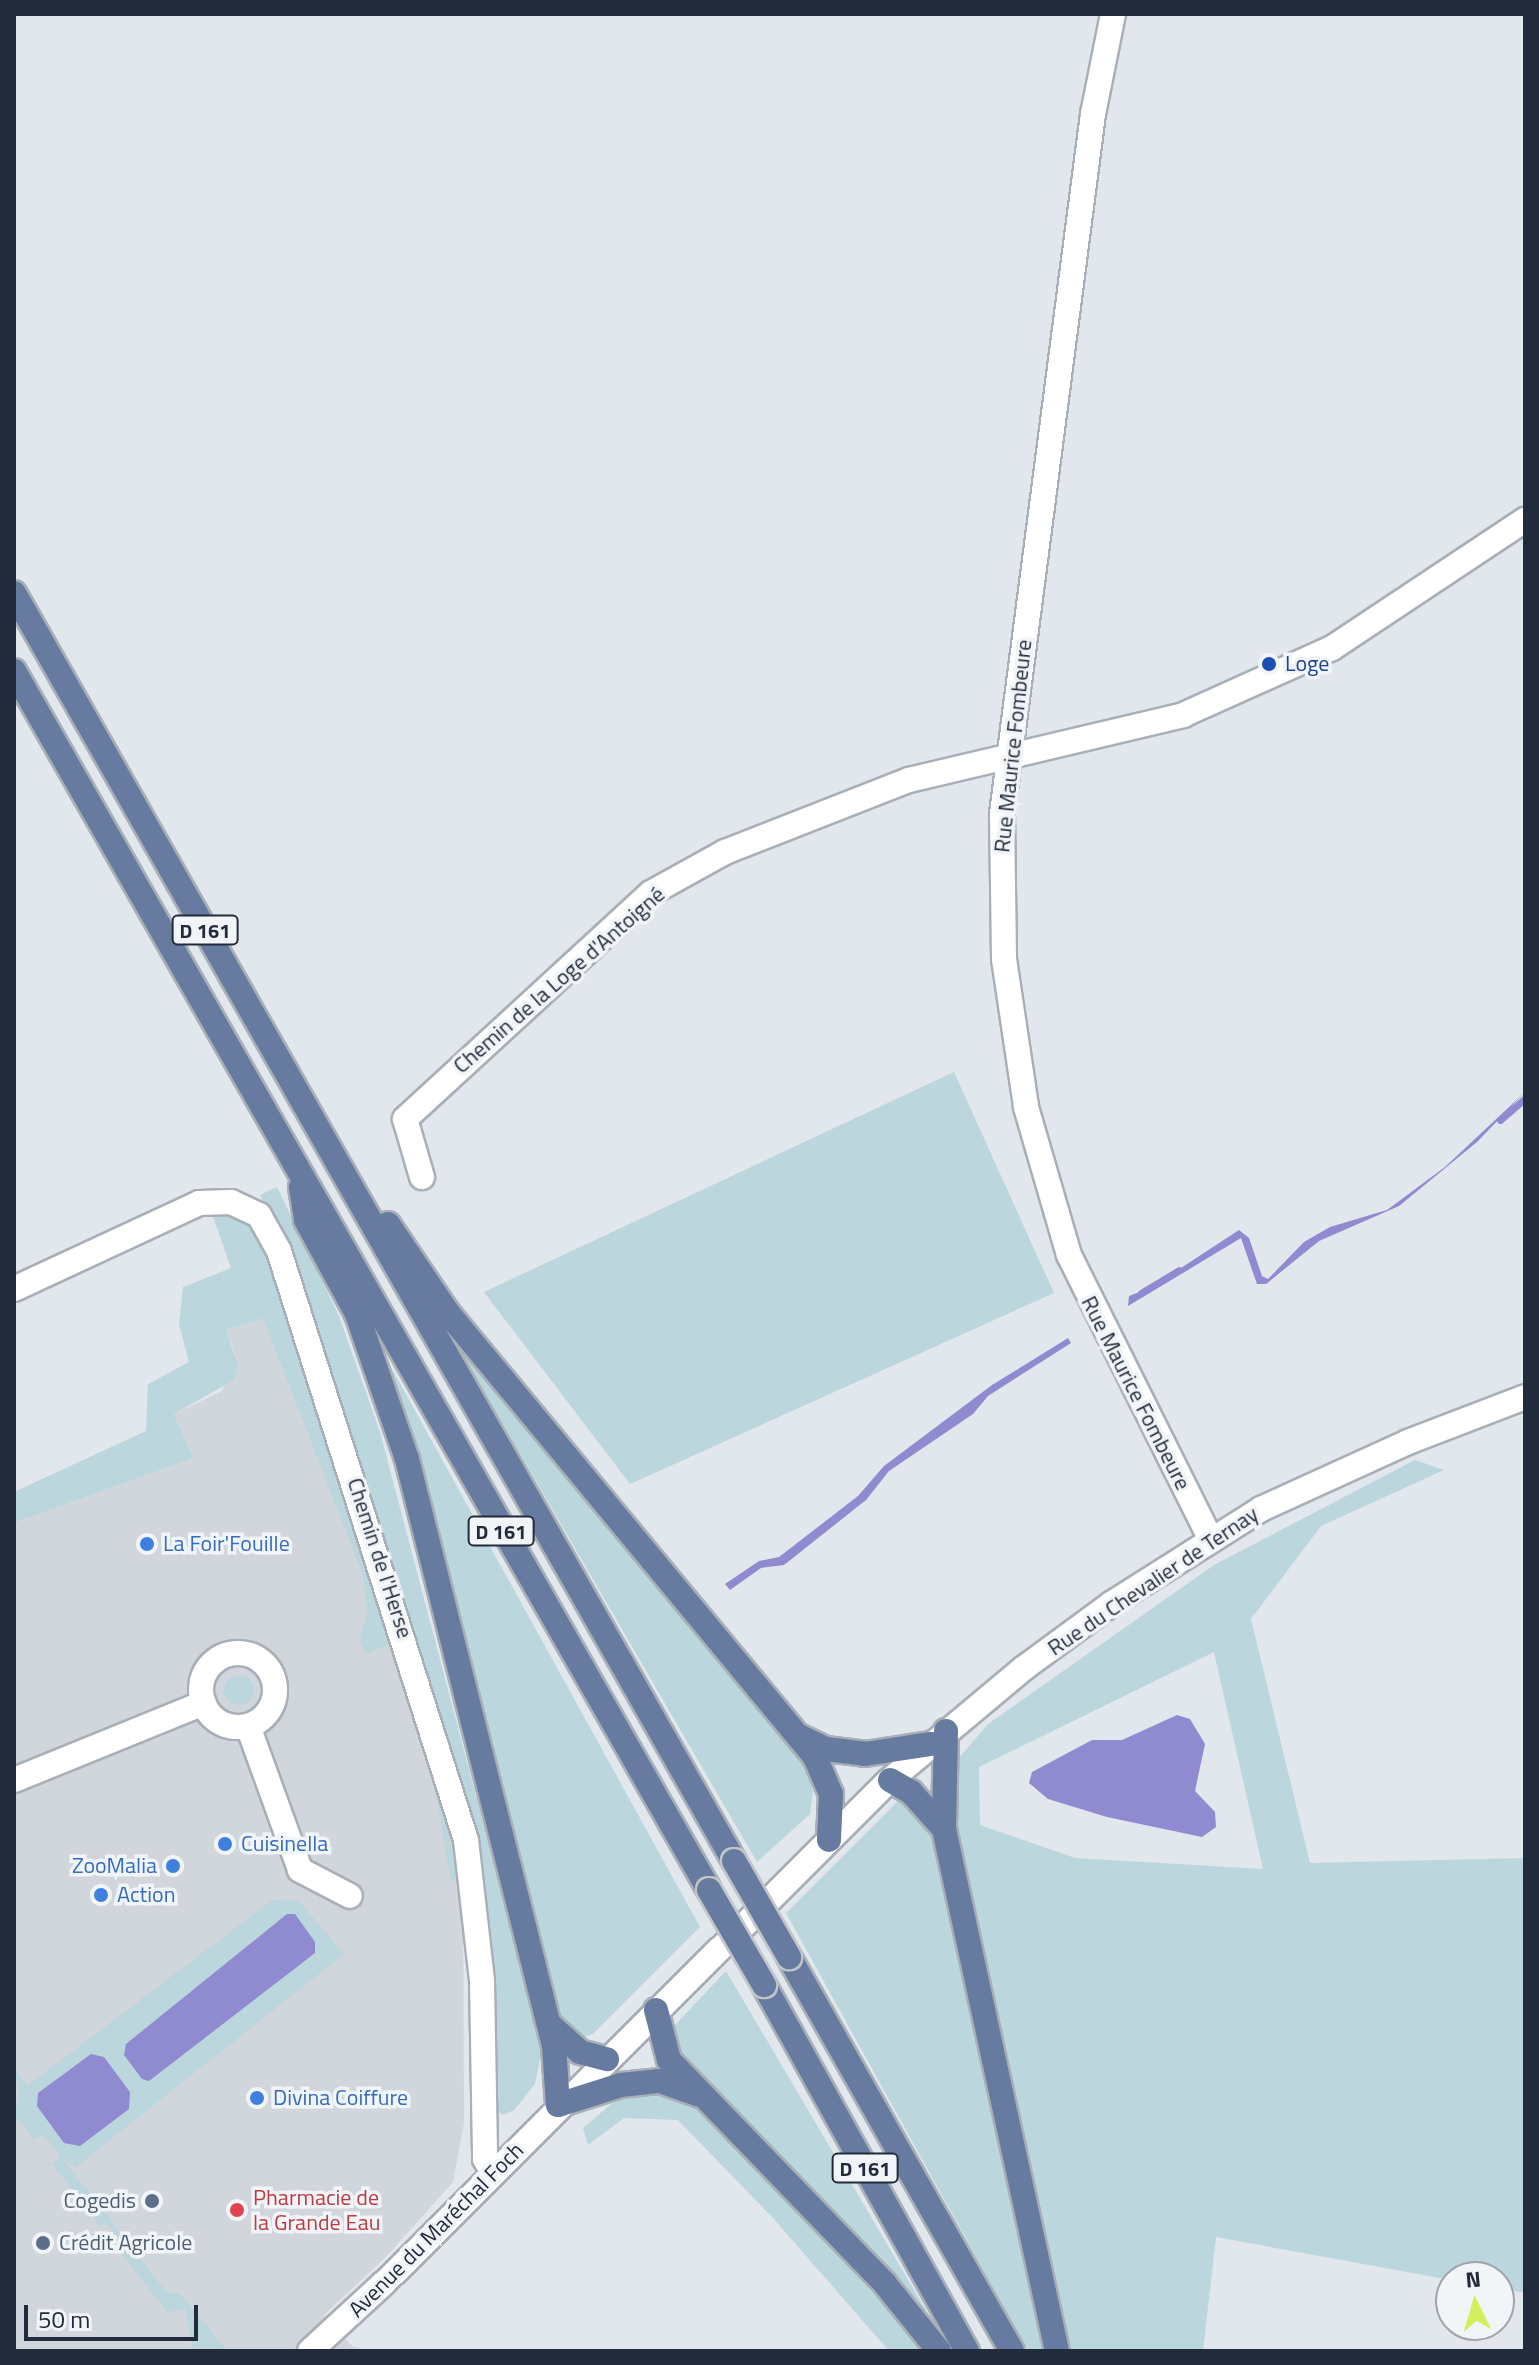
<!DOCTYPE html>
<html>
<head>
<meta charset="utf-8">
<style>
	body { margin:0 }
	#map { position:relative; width:1539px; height:2365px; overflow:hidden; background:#e1e7ec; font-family:"Titillium Web",sans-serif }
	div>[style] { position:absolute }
	.built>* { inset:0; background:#d0d6db }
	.green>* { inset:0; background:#bbd6dc }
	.round { border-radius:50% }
	.water>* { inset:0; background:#908ad0 }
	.stream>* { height:7px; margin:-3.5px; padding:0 3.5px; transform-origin:3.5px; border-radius:3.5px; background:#908ad0 }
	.roads { filter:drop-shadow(2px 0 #a8afb7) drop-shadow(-2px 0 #a8afb7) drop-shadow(0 2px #a8afb7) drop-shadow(0 -2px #a8afb7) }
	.minor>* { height:24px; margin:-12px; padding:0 12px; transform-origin:12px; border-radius:12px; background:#fff }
	.minor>.ring { margin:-12px; padding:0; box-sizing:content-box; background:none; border:24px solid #fff; border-radius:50% }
	.major>* { height:24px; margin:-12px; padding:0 12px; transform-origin:12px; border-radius:12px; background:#677aa0 }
	.bridges { filter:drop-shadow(2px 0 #c1c4c8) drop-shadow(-2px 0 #c1c4c8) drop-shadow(0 2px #c1c4c8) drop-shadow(0 -2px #c1c4c8) }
	.major-bridge>* { height:24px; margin:-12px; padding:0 12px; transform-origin:12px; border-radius:12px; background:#677aa0 }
	.dots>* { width:22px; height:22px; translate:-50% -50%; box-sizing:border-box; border:4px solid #f2f5f8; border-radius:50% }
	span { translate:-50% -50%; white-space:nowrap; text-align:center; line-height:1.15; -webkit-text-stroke:7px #f2f5f8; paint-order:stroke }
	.shield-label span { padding:2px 6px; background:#f2f5f8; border:2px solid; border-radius:6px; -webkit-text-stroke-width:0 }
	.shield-label { font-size:20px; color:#222b3c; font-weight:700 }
	.transit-label { font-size:22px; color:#164399 }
	.left { translate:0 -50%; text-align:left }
	.street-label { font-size:22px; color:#222b3c }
	.shop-label { font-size:22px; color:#366cbe }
	.right { translate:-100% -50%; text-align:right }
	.health-label { font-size:22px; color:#be3a42 }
	.service-label { font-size:22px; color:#4e5e75 }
	.frame { position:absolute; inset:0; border:16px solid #222b3c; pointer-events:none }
	.north { position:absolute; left:1435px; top:2261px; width:80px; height:80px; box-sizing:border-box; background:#f2f5f8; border:2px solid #9fa4ad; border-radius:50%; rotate:355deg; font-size:22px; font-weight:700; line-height:32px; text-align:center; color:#222b3c }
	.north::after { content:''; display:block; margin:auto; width:28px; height:36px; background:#d5ef5c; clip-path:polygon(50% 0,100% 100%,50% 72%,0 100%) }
	.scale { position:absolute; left:24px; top:2305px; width:174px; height:36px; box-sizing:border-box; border:4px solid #222b3c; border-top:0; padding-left:10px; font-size:24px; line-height:28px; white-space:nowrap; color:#222b3c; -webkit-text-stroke:6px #f2f5f8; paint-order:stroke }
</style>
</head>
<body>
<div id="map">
	<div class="built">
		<div style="clip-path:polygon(263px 1317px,396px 1641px,463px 1874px,464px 2123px,453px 2182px,385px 2258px,324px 2315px,352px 2346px,368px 2351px,14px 2351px,14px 1523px,193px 1458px,174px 1414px,222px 1391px,235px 1353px,226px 1330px)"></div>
	</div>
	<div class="green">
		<div style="clip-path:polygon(954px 1072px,1054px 1293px,630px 1484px,484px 1292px)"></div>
		<div style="clip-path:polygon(277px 1187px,339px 1316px,380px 1432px,537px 2027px,541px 2054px,535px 2084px,514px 2110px,503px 2115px,494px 2109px,493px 1990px,477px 1847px,326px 1353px,301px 1281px,260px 1195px)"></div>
		<div style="clip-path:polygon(226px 1215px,249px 1222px,273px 1261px,396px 1641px,463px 1874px,451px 1882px,434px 1780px,389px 1644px,366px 1654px,360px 1639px,367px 1612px,363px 1575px,263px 1318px,226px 1330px,238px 1365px,234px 1380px,174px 1414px,193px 1458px,14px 1523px,14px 1492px,146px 1431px,148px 1384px,189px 1362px,179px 1324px,183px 1287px,231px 1268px,213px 1217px)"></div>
		<div style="clip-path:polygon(370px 1329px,700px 1927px,593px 2034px,580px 2038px,566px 2029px,555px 2010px)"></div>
		<div style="clip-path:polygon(449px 1331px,803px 1758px,813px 1792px,810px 1814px,757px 1862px)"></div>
		<div style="clip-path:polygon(evenodd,1415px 1460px,1444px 1470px,1321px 1526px,1251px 1619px,1310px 1863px,1525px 1858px,1525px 2293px,1499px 2288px,1499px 2277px,1451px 2280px,1216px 2237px,1203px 2351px,1069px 2351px,954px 1819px,957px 1760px,988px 1724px,1214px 1565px,1415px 1460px,1214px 1652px,1263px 1869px,1075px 1858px,980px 1825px,979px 1767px,1214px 1652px)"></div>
		<div class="round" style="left:224px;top:1675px;width:30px;height:30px"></div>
		<div style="clip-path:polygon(902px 1797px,931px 1822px,1049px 2351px,1028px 2351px,786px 1913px)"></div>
		<div style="clip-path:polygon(272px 1900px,299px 1901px,344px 1954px,76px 2167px,63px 2159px,167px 2293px,180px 2294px,228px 2351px,193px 2351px,185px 2309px,167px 2312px,118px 2249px,123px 2244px,106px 2222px,100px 2226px,52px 2164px,61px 2157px,43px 2134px,34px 2140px,14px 2114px,19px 2093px,14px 2069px,28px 2085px)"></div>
		<div style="clip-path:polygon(726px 1971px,950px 2351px,674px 2048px,673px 2027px)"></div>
		<div style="clip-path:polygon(659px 2092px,691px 2104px,709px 2118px,927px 2351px,889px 2351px,773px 2218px,678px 2120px,624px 2118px,588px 2145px,583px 2128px,610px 2105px,634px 2093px)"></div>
	</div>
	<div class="water">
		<div style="clip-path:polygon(1525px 1092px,1477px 1142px,1399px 1206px,1319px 1241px,1266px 1284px,1257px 1284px,1241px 1238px,1128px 1306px,1129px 1296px,1152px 1287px,1239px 1230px,1249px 1238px,1262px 1276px,1268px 1279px,1304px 1242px,1330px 1227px,1387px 1210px,1445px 1167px)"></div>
		<div style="clip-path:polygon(1068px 1338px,1071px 1343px,988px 1396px,973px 1414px,889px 1471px,866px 1500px,784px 1565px,761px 1568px,730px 1590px,725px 1584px,759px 1561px,779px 1557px,858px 1496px,884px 1466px,992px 1385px)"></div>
		<div style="clip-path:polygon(1177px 1715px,1190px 1719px,1205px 1744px,1195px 1791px,1215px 1812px,1216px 1827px,1202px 1837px,1107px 1817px,1048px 1799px,1029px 1783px,1032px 1772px,1092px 1740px,1122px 1740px)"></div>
		<div style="clip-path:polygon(287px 1914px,295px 1914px,315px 1942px,315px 1953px,149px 2081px,142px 2079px,124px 2055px,126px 2044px)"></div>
		<div style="clip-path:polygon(91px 2054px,104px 2057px,130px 2092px,129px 2109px,80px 2146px,64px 2143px,37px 2106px,38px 2093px)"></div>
	</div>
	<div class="stream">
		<div style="left:1500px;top:1120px;width:33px;rotate:-41deg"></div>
		<div style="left:1141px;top:1293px;width:44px;rotate:-31.2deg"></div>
	</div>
	<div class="roads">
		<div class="minor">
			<div style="left:1113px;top:14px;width:102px;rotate:101.3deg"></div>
			<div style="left:1093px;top:114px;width:706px;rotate:97.41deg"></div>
			<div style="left:1002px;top:814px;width:145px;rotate:89.2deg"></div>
			<div style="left:1004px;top:959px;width:150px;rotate:81.5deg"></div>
			<div style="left:1026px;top:1107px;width:154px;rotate:73.8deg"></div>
			<div style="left:1069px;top:1255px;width:316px;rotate:63.5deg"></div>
			<div style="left:422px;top:1177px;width:60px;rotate:-106.3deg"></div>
			<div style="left:405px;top:1119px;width:334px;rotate:-42.6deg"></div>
			<div style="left:651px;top:893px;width:85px;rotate:-29deg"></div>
			<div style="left:725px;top:852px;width:198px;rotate:-21.4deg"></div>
			<div style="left:909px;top:780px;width:282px;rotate:-13.3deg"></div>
			<div style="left:1183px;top:715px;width:163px;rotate:-24.2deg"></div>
			<div style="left:1332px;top:648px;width:232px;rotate:-33.6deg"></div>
			<div style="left:14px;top:1289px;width:204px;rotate:-24.9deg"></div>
			<div style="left:199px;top:1203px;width:32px;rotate:-2deg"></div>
			<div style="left:231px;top:1202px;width:31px;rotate:25deg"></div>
			<div style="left:259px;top:1215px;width:41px;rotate:60.9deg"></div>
			<div style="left:279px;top:1251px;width:618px;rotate:72.39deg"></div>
			<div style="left:466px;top:1840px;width:142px;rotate:83.5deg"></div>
			<div style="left:482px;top:1981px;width:178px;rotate:89deg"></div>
			<div style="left:485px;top:2159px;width:16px;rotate:60deg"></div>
			<div class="ring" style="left:201px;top:1653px;width:50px;height:50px"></div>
			<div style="left:248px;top:1726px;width:153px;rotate:70.1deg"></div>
			<div style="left:300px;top:1870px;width:56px;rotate:27.5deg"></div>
			<div style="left:14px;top:1780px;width:205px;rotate:-22.1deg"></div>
			<div style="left:310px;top:2351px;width:100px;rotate:-42.6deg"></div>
			<div style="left:384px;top:2283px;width:713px;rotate:-44.83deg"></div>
			<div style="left:890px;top:1780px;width:175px;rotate:-39.9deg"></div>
			<div style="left:1024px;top:1668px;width:108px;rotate:-36.3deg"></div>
			<div style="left:1111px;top:1604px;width:178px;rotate:-32.3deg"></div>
			<div style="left:1261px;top:1509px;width:162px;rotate:-24.5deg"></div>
			<div style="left:1408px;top:1442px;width:125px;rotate:-21deg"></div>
		</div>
		<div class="major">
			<div style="left:14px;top:593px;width:1458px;rotate:60.41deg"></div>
			<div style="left:14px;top:671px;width:1403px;rotate:60.31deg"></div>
			<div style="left:301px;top:1187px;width:33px;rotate:81deg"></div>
			<div style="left:306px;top:1220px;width:107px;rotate:61.5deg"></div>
			<div style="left:357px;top:1314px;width:153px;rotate:71deg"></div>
			<div style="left:407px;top:1459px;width:605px;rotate:75.94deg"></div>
			<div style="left:554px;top:2046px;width:59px;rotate:86.1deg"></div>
			<div style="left:558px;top:2105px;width:66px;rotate:-17.6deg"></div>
			<div style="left:621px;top:2085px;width:39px;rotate:-6deg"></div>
			<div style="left:660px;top:2081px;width:41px;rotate:19.7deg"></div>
			<div style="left:388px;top:1224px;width:107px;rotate:56deg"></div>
			<div style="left:448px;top:1313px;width:576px;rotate:50.42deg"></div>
			<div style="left:815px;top:1757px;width:40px;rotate:66.6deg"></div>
			<div style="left:831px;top:1794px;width:46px;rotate:92.5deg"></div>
			<div style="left:946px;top:1731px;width:98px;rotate:91.2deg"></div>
			<div style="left:944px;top:1829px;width:534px;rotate:77.79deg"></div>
			<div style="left:801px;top:1737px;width:28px;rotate:26deg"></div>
			<div style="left:826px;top:1749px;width:39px;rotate:7deg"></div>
			<div style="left:865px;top:1754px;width:67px;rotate:-8.6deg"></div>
			<div style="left:890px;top:1780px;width:24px;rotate:30deg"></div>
			<div style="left:911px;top:1792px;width:50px;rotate:48.3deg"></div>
			<div style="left:789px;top:1957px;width:453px;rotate:60.5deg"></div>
			<div style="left:764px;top:1985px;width:419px;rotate:61deg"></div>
			<div style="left:656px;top:2010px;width:52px;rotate:75.4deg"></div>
			<div style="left:669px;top:2060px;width:311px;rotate:46deg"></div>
			<div style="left:885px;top:2284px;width:86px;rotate:51.1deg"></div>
			<div style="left:550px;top:2025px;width:40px;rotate:42deg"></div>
			<div style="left:580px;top:2052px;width:28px;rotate:15deg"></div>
		</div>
	</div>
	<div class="bridges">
		<div class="major-bridge">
			<div style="left:734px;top:1861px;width:111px;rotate:60.2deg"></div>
			<div style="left:709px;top:1890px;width:110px;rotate:59.9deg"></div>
		</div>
	</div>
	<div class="dots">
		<div style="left:1269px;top:664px;background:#1a4fb4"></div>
		<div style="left:147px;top:1544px;background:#3f7fe0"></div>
		<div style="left:225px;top:1844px;background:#3f7fe0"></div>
		<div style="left:173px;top:1866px;background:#3f7fe0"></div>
		<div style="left:101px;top:1895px;background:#3f7fe0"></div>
		<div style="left:257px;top:2098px;background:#3f7fe0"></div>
		<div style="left:152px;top:2201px;background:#5c6f8a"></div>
		<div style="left:237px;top:2210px;background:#e0444e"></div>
		<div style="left:43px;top:2243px;background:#5c6f8a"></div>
	</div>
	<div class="shield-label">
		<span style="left:205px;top:930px">D 161</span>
		<span style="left:501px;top:1531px">D 161</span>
		<span style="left:865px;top:2168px">D 161</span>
	</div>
	<div class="transit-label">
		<span class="left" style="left:1285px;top:664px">Loge</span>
	</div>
	<div class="street-label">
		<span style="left:1013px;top:746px;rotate:-84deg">Rue Maurice Fombeure</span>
		<span style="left:559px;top:980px;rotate:-41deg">Chemin de la Loge d'Antoigné</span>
		<span style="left:1136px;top:1393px;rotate:63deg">Rue Maurice Fombeure</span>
		<span style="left:380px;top:1558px;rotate:72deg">Chemin de l'Herse</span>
		<span style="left:1153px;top:1581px;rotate:-34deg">Rue du Chevalier de Ternay</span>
		<span style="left:436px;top:2230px;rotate:-45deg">Avenue du Maréchal Foch</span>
	</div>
	<div class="shop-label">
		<span class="left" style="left:163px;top:1544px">La Foir'Fouille</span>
		<span class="left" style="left:241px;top:1844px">Cuisinella</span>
		<span class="right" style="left:157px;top:1866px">ZooMalia</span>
		<span class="left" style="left:117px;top:1895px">Action</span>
		<span class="left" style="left:273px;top:2098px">Divina Coiffure</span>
	</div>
	<div class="health-label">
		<span class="left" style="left:253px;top:2210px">Pharmacie de<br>la Grande Eau</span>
	</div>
	<div class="service-label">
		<span class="right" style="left:136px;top:2201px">Cogedis</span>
		<span class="left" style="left:59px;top:2243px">Crédit Agricole</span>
	</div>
	<div class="frame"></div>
	<div class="north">N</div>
	<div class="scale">50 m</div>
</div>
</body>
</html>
